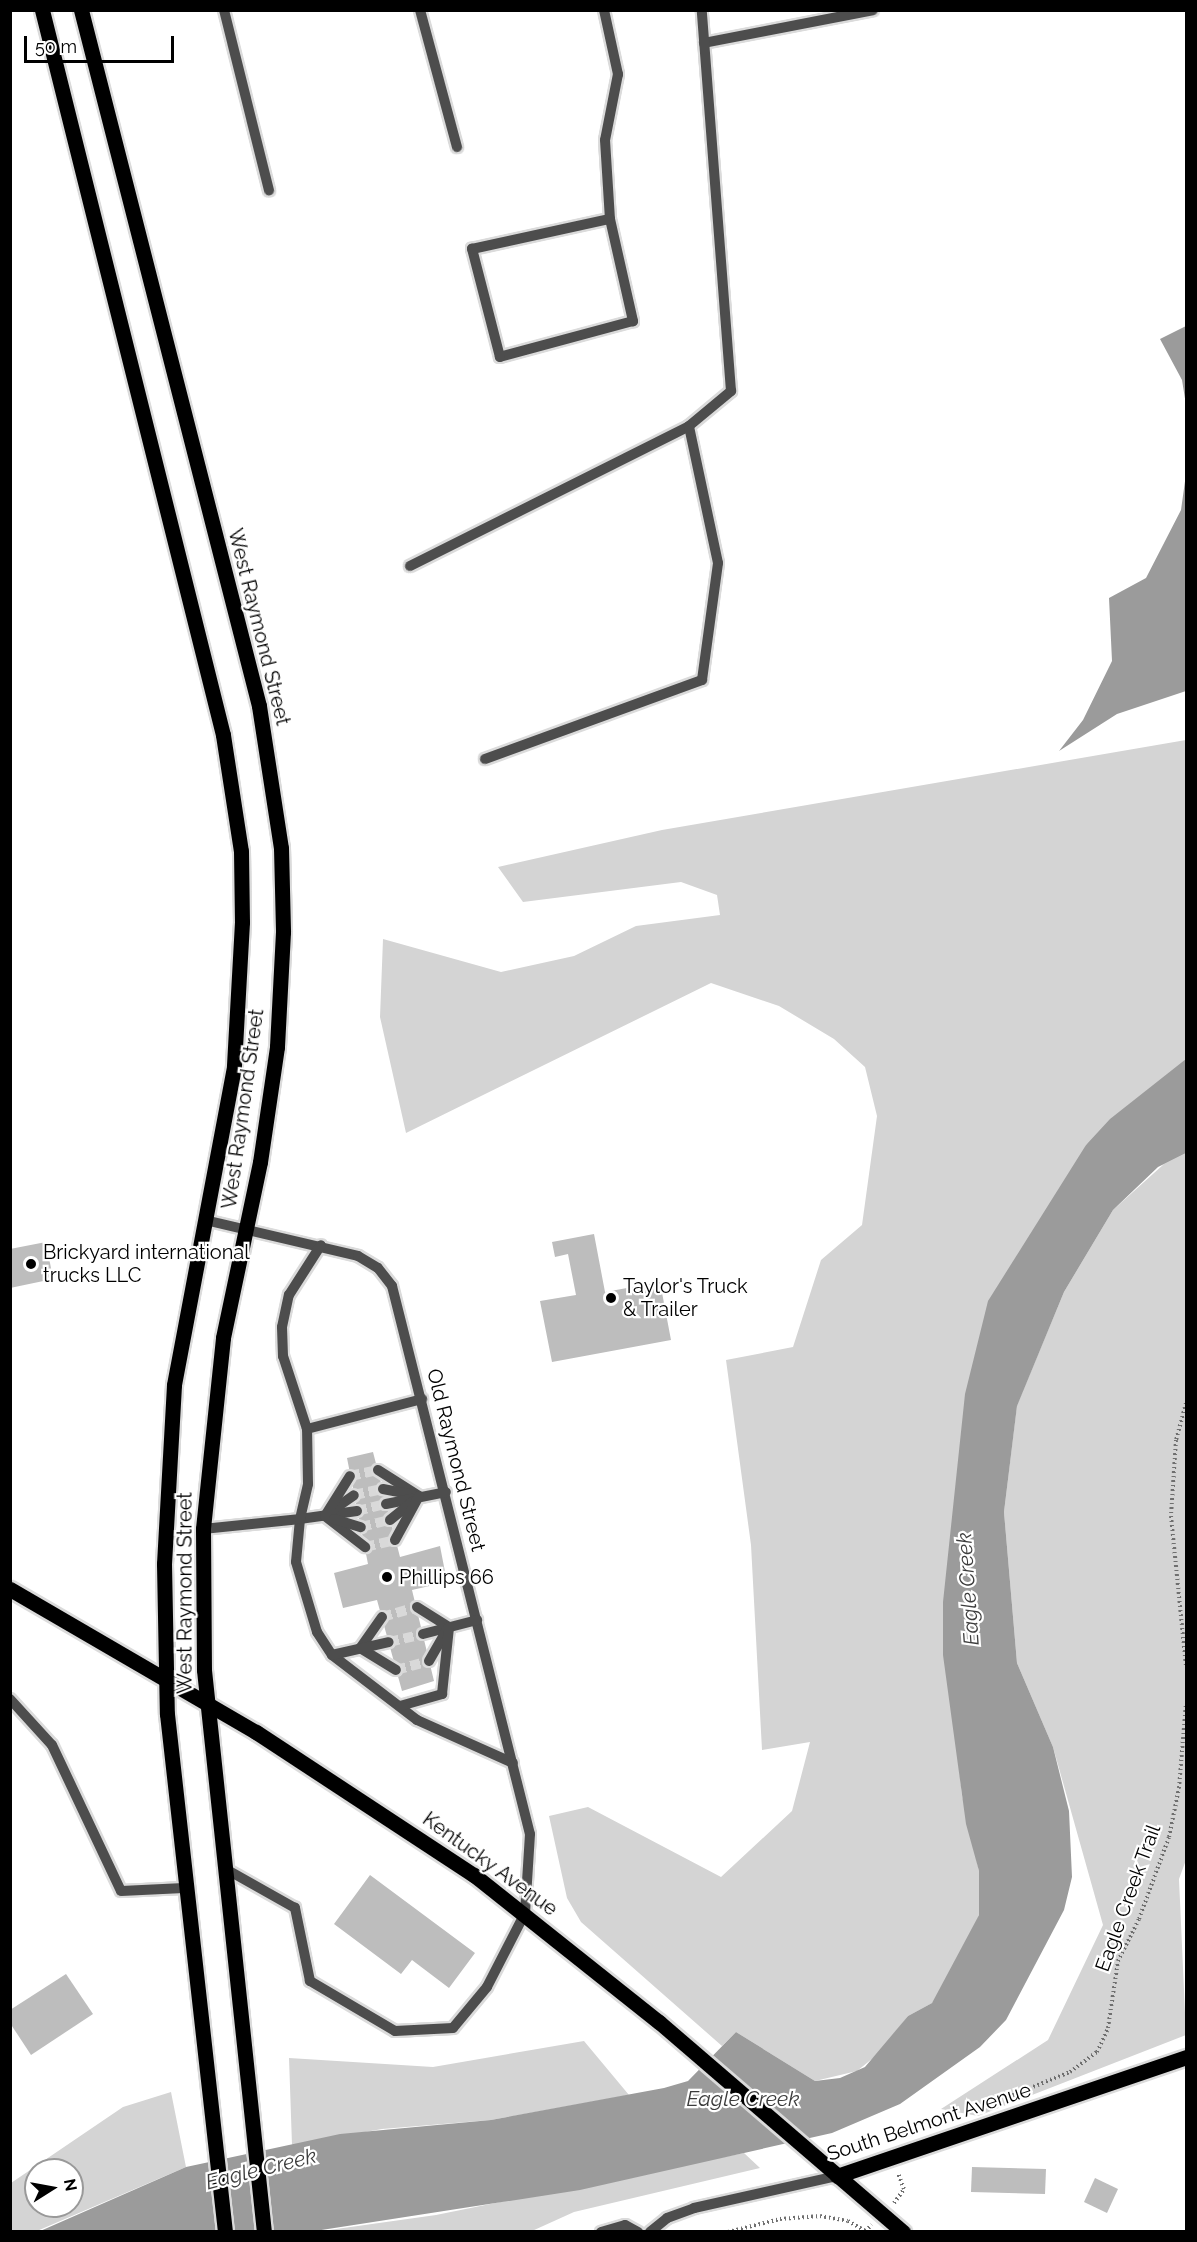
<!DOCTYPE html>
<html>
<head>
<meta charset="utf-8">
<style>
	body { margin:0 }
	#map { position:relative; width:1197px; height:2242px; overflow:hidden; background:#fff; font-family:Raleway,sans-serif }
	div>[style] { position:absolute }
	.green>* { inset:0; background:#d4d4d4 }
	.water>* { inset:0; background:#9b9b9b }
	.building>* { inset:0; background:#bdbdbd }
	.minor-tunnel>* { height:10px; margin-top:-5px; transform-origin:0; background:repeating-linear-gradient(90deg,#d9d9d9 0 10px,transparent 0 15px) }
	.path>* { height:4px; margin-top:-2px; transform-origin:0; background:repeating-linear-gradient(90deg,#6f6f6f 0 1.5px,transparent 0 4.5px) }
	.roads { filter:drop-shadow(2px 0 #dbdbdb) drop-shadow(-2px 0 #dbdbdb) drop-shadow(0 2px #dbdbdb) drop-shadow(0 -2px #dbdbdb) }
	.minor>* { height:10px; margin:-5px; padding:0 5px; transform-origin:5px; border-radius:5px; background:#4d4d4d }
	.major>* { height:15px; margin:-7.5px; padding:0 7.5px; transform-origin:7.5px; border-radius:7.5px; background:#000 }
	.dots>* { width:16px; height:16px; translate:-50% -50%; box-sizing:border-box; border:3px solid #fff; border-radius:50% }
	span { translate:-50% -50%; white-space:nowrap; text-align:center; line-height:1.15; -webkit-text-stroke:4.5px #fff; paint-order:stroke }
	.street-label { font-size:20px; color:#000 }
	.poi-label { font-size:20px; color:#000 }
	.left { translate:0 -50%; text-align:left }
	.water-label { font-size:21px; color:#3c3c3c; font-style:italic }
	.frame { position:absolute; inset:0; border:12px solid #000; pointer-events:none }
	.north { position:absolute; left:24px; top:2158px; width:60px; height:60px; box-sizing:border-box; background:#fff; border:2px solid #999; border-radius:50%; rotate:79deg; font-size:16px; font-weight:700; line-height:24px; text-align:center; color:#000 }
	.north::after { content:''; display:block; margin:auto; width:21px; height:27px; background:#000; clip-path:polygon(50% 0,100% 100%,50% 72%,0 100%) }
	.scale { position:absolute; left:24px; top:36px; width:150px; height:27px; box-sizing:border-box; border:3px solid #000; border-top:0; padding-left:8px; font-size:18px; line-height:21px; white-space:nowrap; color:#000; -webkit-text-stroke:4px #fff; paint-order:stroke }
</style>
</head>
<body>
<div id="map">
	<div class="green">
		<div style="clip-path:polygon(1186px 740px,1186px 1065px,1086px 1145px,943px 1619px,962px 1795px,979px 1871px,979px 1915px,954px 1981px,932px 2003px,908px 2016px,878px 2054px,857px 2071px,815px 2081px,736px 2032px,722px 2046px,581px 1922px,567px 1898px,549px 1816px,588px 1807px,721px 1877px,792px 1811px,810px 1742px,762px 1750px,751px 1545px,726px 1360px,793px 1347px,821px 1260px,862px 1225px,877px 1116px,865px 1067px,834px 1039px,779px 1006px,711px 983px,406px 1133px,380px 1017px,383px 939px,501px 972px,574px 956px,636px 926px,720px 915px,717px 895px,681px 882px,523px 902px,498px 867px,662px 830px)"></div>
		<div style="clip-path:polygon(1186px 1153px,1186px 1860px,1179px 1879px,1186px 2035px,978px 2116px,941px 2109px,1048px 2040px,1103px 1925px,1053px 1747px,1017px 1663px,1004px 1512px,1017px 1405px,1064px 1292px,1113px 1210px,1164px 1164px)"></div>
		<div style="clip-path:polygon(584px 2041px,629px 2095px,491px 2120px,382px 2129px,292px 2145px,289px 2058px,433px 2067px)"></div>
		<div style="clip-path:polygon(evenodd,171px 2092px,186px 2167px,37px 2231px,11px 2231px,11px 2183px,123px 2107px,171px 2092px,36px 2170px,72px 2170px,72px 2206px,36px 2206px,36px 2170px)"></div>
		<div style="clip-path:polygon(744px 2153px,760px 2168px,574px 2212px,532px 2231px,315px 2232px,436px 2215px)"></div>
	</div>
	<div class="water">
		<div style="clip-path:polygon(1186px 326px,1186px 405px,1182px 380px,1160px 339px)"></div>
		<div style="clip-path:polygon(1186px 474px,1186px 691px,1117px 714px,1059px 751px,1083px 720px,1112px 661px,1109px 598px,1146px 578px,1181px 510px)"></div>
		<div style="clip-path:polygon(1186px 1059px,1186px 1153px,1158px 1167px,1113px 1210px,1064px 1292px,1017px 1406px,1004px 1512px,1017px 1663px,1053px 1747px,1069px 1811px,1072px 1877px,1064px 1910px,1006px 2020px,980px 2047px,900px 2104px,832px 2133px,580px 2190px,315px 2231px,38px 2232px,186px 2167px,340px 2134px,491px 2120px,664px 2088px,688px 2081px,736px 2032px,815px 2081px,840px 2078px,865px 2067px,908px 2016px,932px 2003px,979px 1915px,979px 1871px,966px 1824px,943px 1655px,943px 1602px,965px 1394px,988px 1301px,1086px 1145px,1110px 1119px)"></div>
	</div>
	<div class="building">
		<div style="clip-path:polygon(594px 1234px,605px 1292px,660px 1282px,671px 1340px,552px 1362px,540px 1301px,576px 1295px,568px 1254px,555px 1257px,552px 1242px)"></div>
		<div style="clip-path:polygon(46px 1242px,53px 1279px,10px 1288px,10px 1249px)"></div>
		<div style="clip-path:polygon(373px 1452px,400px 1557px,440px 1546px,447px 1582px,412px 1590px,434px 1681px,402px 1691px,377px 1600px,343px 1608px,334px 1573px,368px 1564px,347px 1458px)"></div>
		<div style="clip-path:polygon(370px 1875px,475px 1953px,449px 1988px,412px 1960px,401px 1974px,334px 1924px)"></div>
		<div style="clip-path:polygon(66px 1974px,93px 2014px,31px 2055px,10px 2023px,10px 2010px)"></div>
		<div style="clip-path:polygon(972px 2167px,1046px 2169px,1045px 2194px,971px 2192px)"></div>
		<div style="clip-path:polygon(1095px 2178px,1118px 2189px,1107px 2213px,1084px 2202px)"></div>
	</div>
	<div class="minor-tunnel">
		<div style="left:350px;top:1476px;width:29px;rotate:-12deg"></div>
		<div style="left:354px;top:1495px;width:30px;rotate:-12deg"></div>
		<div style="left:357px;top:1511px;width:30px;rotate:-14deg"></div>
		<div style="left:361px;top:1527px;width:30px;rotate:-14deg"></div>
		<div style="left:365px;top:1547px;width:31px;rotate:-13deg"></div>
		<div style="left:382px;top:1617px;width:36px;rotate:-16deg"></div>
		<div style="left:389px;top:1642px;width:35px;rotate:-13deg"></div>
		<div style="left:396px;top:1670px;width:34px;rotate:-15deg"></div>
	</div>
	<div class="path">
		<div style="left:1186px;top:1403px;width:38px;rotate:105deg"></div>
		<div style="left:1176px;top:1440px;width:76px;rotate:93.8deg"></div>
		<div style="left:1171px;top:1516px;width:152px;rotate:84.3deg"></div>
		<div style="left:1000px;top:2100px;width:75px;rotate:-21.8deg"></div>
		<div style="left:1070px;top:2072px;width:34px;rotate:-37deg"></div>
		<div style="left:1097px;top:2052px;width:26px;rotate:-65deg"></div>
		<div style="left:1108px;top:2028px;width:68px;rotate:-81.5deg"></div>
		<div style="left:1118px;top:1961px;width:47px;rotate:-63.4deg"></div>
		<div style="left:1139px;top:1919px;width:87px;rotate:-69.9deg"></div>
		<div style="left:1169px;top:1837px;width:50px;rotate:-78.5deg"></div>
		<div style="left:1179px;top:1788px;width:85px;rotate:-85.3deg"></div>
		<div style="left:894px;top:2203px;width:17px;rotate:-54deg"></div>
		<div style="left:904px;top:2189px;width:17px;rotate:-111deg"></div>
		<div style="left:728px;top:2232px;width:54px;rotate:-14deg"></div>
		<div style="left:780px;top:2219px;width:40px;rotate:-4.3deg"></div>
		<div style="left:820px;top:2216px;width:28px;rotate:10deg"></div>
		<div style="left:848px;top:2221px;width:20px;rotate:30deg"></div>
		<div style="left:865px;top:2231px;width:9px;rotate:-41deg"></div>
	</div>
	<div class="roads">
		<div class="minor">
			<div style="left:224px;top:10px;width:186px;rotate:76deg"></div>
			<div style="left:420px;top:10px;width:142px;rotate:74.9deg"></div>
			<div style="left:604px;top:10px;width:66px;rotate:77.7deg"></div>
			<div style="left:618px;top:74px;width:67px;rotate:101.1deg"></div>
			<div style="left:605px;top:140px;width:79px;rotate:86.4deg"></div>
			<div style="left:610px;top:219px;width:105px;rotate:77.3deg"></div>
			<div style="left:633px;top:321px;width:138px;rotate:164.9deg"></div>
			<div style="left:500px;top:357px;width:112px;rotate:-104.5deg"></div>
			<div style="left:472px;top:249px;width:141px;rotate:-12.3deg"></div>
			<div style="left:704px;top:43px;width:172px;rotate:-11deg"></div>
			<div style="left:410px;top:566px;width:312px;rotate:-26.6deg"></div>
			<div style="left:689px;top:426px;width:55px;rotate:-39.8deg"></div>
			<div style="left:731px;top:391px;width:382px;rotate:-94.4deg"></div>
			<div style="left:485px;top:759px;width:231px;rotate:-20deg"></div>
			<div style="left:702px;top:680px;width:118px;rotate:-82.2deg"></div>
			<div style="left:718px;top:563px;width:140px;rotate:-102deg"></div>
			<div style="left:205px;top:1220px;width:157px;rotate:13.2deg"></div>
			<div style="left:358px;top:1256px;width:23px;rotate:31deg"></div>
			<div style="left:378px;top:1268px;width:23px;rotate:52deg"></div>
			<div style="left:392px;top:1286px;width:565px;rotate:75.87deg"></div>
			<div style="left:530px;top:1834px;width:79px;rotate:93.6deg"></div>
			<div style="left:525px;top:1913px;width:83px;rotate:117.2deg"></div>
			<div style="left:487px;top:1987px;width:53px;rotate:129.7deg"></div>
			<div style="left:453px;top:2028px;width:58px;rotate:177deg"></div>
			<div style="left:395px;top:2031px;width:99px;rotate:-149.5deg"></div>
			<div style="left:310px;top:1981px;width:75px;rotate:-101.6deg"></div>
			<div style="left:295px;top:1908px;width:81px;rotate:-150.6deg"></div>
			<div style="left:307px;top:1429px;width:77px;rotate:-108.2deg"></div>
			<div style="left:283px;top:1356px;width:29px;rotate:-92deg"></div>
			<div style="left:282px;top:1327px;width:33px;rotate:-78deg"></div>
			<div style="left:289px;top:1295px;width:59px;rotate:-57.4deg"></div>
			<div style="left:378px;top:1470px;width:49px;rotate:32.4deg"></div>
			<div style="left:383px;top:1489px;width:31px;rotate:11deg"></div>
			<div style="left:386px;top:1504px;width:61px;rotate:-11.3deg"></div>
			<div style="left:357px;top:1511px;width:58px;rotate:172deg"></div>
			<div style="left:300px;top:1519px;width:43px;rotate:95.3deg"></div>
			<div style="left:296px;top:1562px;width:73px;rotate:73.3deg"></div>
			<div style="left:317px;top:1632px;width:27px;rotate:57deg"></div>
			<div style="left:332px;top:1655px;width:107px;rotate:37.4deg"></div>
			<div style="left:417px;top:1720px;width:105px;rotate:24.1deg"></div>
			<div style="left:330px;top:1512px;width:29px;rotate:-35deg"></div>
			<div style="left:325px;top:1516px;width:51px;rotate:37.8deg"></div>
			<div style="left:325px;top:1516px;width:47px;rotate:-58deg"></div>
			<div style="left:334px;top:1519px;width:28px;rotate:17deg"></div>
			<div style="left:390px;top:1520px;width:32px;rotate:-39deg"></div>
			<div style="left:203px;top:1529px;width:98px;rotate:-5.9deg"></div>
			<div style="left:300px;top:1519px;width:36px;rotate:-77deg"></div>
			<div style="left:308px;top:1484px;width:55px;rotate:-91deg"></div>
			<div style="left:307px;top:1429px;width:119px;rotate:-14.6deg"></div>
			<div style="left:395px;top:1540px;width:50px;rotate:-61.4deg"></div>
			<div style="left:417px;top:1607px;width:38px;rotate:32deg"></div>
			<div style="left:382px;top:1617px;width:38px;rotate:125deg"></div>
			<div style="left:360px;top:1648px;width:42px;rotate:31.4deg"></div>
			<div style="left:423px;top:1634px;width:56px;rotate:-14.5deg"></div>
			<div style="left:332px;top:1655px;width:58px;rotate:-12.8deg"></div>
			<div style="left:429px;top:1661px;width:36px;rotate:-60deg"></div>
			<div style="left:10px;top:1699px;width:62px;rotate:47.6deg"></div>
			<div style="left:52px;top:1745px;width:161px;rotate:64.7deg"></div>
			<div style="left:121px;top:1891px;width:63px;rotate:-2.7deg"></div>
			<div style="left:400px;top:1706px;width:44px;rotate:-15.9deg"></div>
			<div style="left:442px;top:1694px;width:67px;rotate:-84deg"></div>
			<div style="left:601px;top:2232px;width:25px;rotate:-16deg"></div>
			<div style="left:625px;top:2225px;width:15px;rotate:28deg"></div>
			<div style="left:650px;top:2232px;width:22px;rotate:-39deg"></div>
			<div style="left:667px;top:2218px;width:29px;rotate:-20deg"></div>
			<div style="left:694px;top:2208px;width:147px;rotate:-12.6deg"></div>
		</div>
		<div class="major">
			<div style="left:42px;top:10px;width:747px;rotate:75.98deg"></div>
			<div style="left:223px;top:735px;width:117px;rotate:81.2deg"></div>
			<div style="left:241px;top:851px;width:71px;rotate:89.2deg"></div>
			<div style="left:242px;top:922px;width:145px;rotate:93.2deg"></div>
			<div style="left:234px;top:1067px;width:324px;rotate:100.7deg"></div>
			<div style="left:174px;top:1385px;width:179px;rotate:93.2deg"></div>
			<div style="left:164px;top:1564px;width:150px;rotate:88.9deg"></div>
			<div style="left:167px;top:1714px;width:521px;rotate:83.61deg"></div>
			<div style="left:81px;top:10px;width:718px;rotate:75.65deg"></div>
			<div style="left:259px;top:706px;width:144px;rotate:81.2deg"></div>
			<div style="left:281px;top:848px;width:84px;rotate:88.6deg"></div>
			<div style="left:283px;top:932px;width:115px;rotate:93deg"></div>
			<div style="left:277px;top:1047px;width:116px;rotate:98.4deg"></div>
			<div style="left:260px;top:1162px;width:180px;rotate:101.9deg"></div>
			<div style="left:223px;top:1338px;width:192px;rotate:96deg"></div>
			<div style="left:203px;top:1529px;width:141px;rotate:89.6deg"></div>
			<div style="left:204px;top:1670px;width:565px;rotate:83.91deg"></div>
			<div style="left:10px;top:1589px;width:285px;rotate:30.2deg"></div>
			<div style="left:256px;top:1732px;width:261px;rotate:33.3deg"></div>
			<div style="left:474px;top:1875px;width:236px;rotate:38.5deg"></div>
			<div style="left:659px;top:2022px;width:322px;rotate:40.7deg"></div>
			<div style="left:837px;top:2176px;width:369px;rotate:-18.8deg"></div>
		</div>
	</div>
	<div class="dots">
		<div style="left:31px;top:1264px;background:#000"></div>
		<div style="left:611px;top:1298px;background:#000"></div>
		<div style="left:387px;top:1577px;background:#000"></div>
	</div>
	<div class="street-label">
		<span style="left:259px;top:627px;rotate:76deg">West Raymond Street</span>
		<span style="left:243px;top:1109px;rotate:-82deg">West Raymond Street</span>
		<span style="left:456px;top:1460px;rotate:76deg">Old Raymond Street</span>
		<span style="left:185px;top:1593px;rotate:-90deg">West Raymond Street</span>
		<span style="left:490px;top:1864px;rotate:36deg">Kentucky Avenue</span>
		<span style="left:1128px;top:1898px;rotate:-70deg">Eagle Creek Trail</span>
		<span style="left:929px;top:2122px;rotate:-18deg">South Belmont Avenue</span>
	</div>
	<div class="poi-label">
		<span class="left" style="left:43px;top:1264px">Brickyard international<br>trucks LLC</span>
		<span class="left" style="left:623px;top:1298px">Taylor's Truck<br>&amp; Trailer</span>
		<span class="left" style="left:399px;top:1577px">Phillips 66</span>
	</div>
	<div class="water-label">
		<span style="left:968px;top:1589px;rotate:-94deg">Eagle Creek</span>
		<span style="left:743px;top:2099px">Eagle Creek</span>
		<span style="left:261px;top:2169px;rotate:-14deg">Eagle Creek</span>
	</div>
	<div class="frame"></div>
	<div class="north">N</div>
	<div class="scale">50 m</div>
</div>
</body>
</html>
